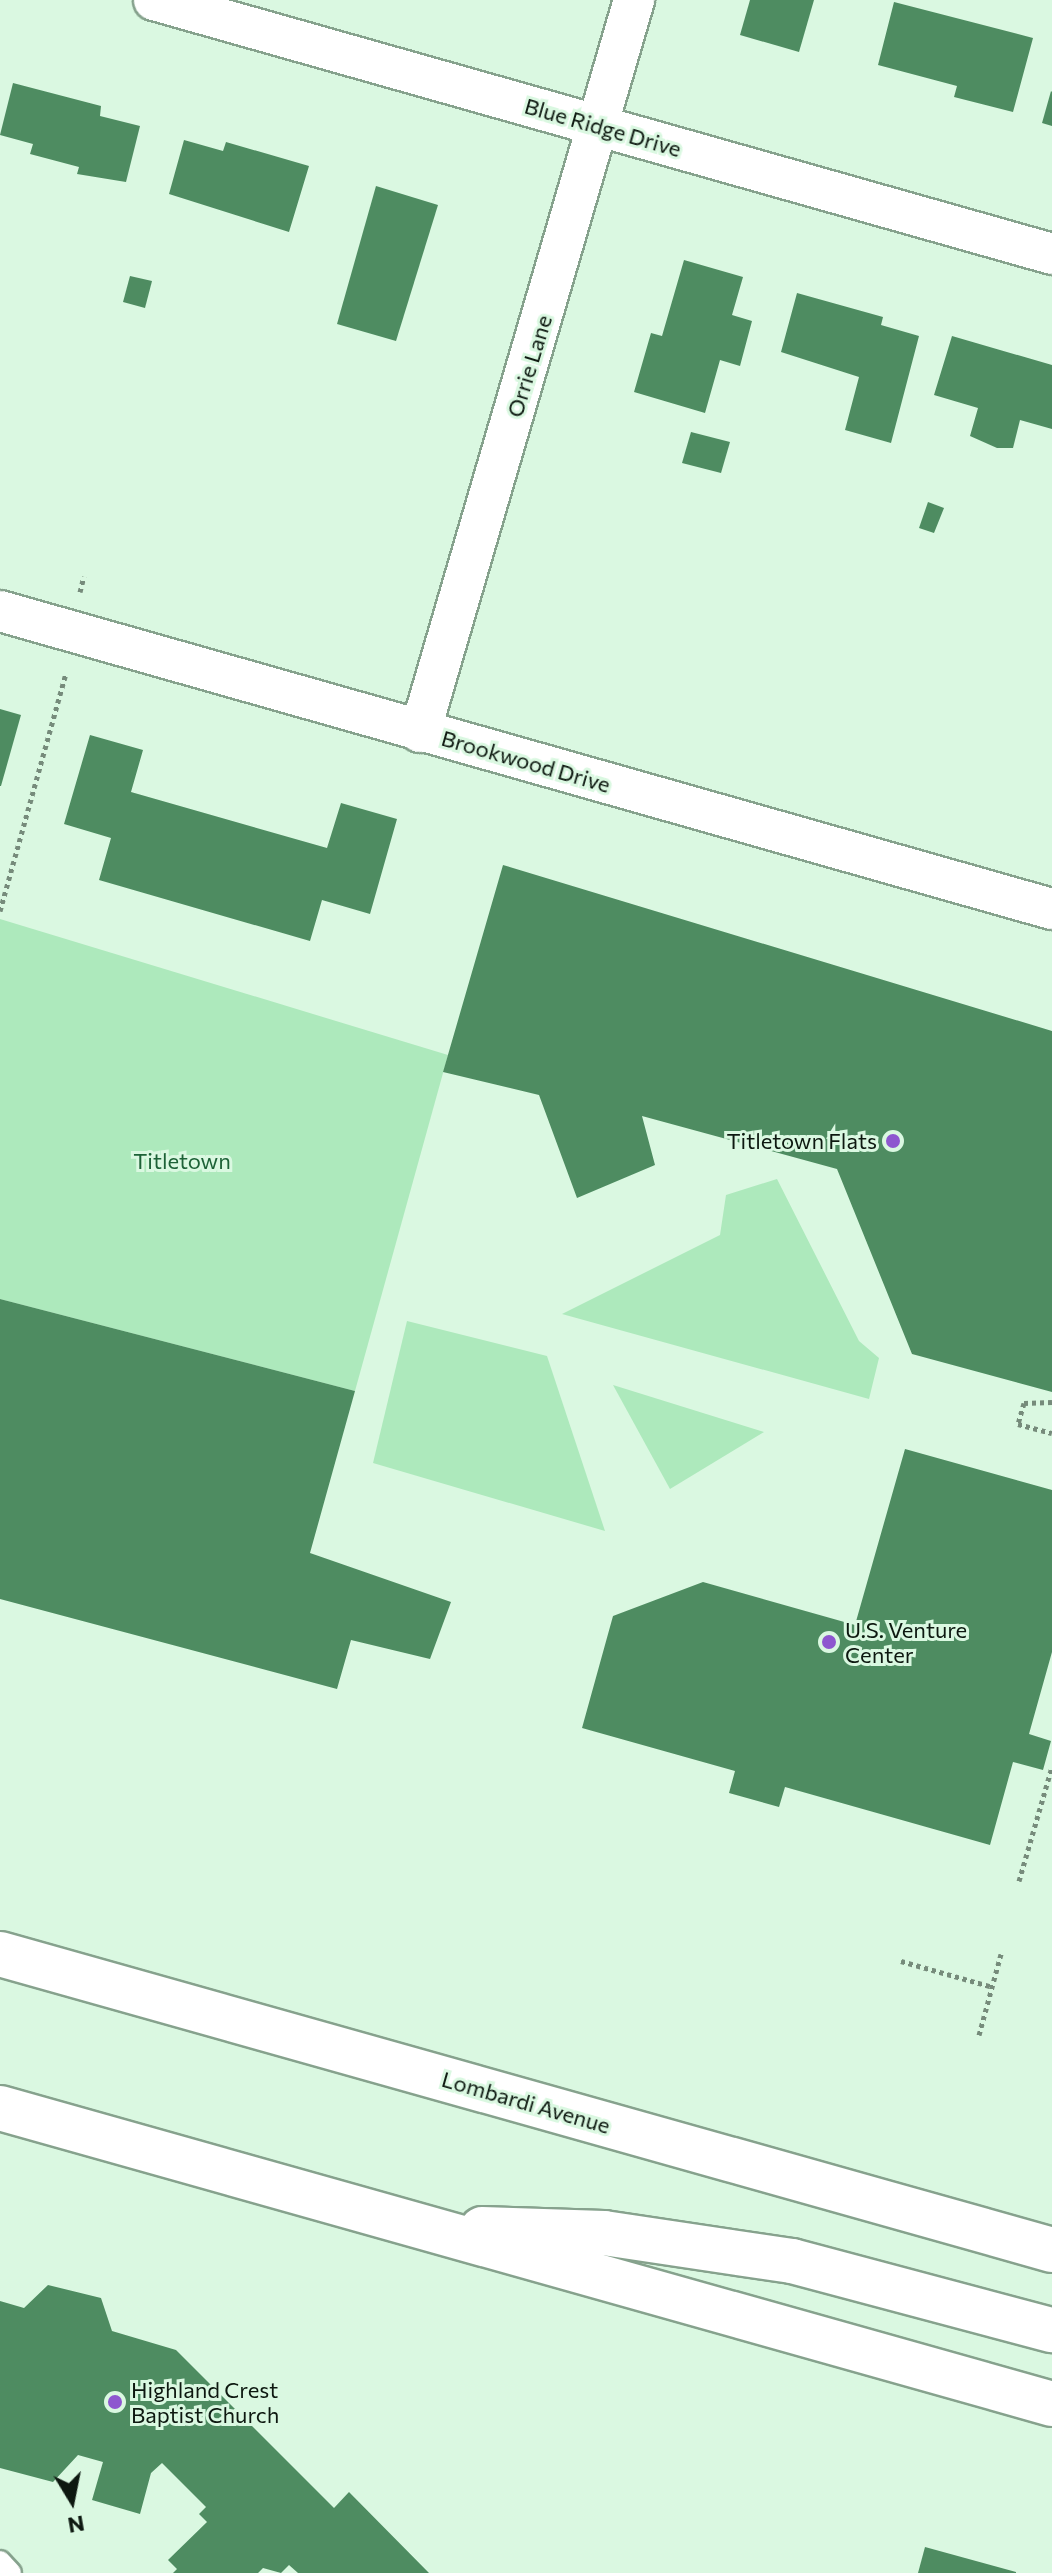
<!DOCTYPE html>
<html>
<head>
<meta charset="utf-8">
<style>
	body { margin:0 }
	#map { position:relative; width:1052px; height:2573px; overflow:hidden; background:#daf8e1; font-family:Commissioner,sans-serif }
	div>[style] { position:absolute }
	.green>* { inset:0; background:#ade9bc }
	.building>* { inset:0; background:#4e8c61 }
	.path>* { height:5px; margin-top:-2.5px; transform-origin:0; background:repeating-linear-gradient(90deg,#768b7b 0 4px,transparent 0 8px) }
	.roads { filter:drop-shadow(2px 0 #86a28d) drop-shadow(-2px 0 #86a28d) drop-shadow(0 2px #86a28d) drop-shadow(0 -2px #86a28d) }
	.lane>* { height:20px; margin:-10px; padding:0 10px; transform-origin:10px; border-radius:10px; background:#fff }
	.street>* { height:40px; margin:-20px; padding:0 20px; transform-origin:20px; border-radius:20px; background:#fff }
	.secondary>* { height:44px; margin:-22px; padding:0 22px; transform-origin:22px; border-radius:22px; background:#fff }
	.dots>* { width:22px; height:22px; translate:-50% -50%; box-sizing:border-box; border:4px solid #daf8e1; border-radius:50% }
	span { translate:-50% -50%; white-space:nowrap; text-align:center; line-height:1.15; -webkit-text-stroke:6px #daf8e1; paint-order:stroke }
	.street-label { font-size:22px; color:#0d1810 }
	.poi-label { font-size:22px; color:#0d1810 }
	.right { translate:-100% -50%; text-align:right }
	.left { translate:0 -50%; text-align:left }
	.park-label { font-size:22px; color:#1d6237 }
	.north { position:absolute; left:32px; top:2461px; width:80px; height:80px; -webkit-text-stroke:6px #daf8e1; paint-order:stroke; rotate:170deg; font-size:22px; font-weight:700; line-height:32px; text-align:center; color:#0d1810 }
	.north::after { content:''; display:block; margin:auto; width:28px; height:36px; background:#0d1810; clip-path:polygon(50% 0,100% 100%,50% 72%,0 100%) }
</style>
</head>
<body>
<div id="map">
	<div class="green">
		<div style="clip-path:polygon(0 919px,448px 1055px,355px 1391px,0 1299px)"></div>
		<div style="clip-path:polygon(777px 1179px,859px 1341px,879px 1358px,869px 1399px,562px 1314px,720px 1235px,726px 1195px)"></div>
		<div style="clip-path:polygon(407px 1321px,547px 1356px,605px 1531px,373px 1463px)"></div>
		<div style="clip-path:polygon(613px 1385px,764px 1432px,670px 1489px)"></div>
	</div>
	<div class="building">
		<div style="clip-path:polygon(750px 0,814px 0,799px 52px,740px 35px)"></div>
		<div style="clip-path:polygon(894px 2px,1033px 38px,1013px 112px,954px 97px,957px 86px,878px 65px)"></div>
		<div style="clip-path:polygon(13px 83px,101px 106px,100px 116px,140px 126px,126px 182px,77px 174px,79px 167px,30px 154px,33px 144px,0 135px)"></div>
		<div style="clip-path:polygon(1051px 91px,1052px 92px,1052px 126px,1042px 123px)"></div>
		<div style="clip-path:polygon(184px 140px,223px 151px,226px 142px,309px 166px,289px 232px,169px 194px)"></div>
		<div style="clip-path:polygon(376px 186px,438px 205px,396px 341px,337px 324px)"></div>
		<div style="clip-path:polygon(684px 260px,743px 277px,732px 315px,752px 321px,740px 366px,720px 360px,705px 413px,634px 392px,651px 333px,662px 336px)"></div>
		<div style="clip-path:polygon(130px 276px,152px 281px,145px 308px,123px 302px)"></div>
		<div style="clip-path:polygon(797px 293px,883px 317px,881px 325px,919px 336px,891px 443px,845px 430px,859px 377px,781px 352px)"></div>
		<div style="clip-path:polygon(952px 336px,1052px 365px,1052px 429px,1020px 420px,1013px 448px,997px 448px,970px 436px,978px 408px,934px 395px)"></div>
		<div style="clip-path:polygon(691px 432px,730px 442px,721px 473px,682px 463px)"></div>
		<div style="clip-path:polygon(928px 502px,944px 508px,934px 533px,919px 528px)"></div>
		<div style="clip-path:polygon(0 709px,21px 715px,1px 786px,0 786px)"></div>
		<div style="clip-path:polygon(90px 735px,143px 750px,131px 792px,327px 848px,341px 803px,397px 819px,370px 914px,322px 900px,310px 941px,99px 880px,111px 838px,64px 824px)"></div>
		<div style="clip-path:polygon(503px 865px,1052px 1031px,1052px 1392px,912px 1354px,837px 1169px,642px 1116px,655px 1165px,577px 1198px,539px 1095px,443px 1072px)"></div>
		<div style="clip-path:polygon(0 1299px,355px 1391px,310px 1553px,451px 1602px,430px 1659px,351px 1640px,337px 1689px,0 1599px)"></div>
		<div style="clip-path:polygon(905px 1449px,1052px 1490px,1052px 1652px,1029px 1734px,1051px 1741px,1043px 1770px,1013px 1762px,990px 1845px,785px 1787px,779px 1807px,729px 1793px,735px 1771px,582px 1728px,613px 1616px,703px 1582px,855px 1625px)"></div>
		<div style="clip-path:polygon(48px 2285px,101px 2298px,112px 2331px,176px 2350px,334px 2508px,349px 2492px,429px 2573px,298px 2573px,289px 2565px,281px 2573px,263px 2568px,258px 2573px,173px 2573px,177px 2569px,168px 2560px,207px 2522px,199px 2514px,206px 2507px,162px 2463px,151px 2473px,140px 2514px,92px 2500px,103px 2462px,78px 2455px,53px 2482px,0 2468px,0 2301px,24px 2308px)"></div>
		<div style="clip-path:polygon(925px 2547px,1016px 2572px,1016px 2573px,918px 2573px)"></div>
	</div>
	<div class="path">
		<div style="left:80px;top:592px;width:16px;rotate:-76deg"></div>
		<div style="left:0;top:911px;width:247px;rotate:-74.5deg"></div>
		<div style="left:1052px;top:1402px;width:28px;rotate:178deg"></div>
		<div style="left:1024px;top:1403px;width:22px;rotate:106deg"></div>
		<div style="left:1018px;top:1424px;width:35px;rotate:15deg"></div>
		<div style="left:1019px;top:1881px;width:119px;rotate:-73.9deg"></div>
		<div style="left:901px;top:1961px;width:96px;rotate:15.8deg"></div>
		<div style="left:979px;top:2035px;width:84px;rotate:-74.8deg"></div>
	</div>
	<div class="roads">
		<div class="lane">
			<div style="left:0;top:2561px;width:16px;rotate:47deg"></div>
		</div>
		<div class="street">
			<div style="left:154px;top:0;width:933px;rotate:15.79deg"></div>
			<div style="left:0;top:611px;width:1093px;rotate:15.82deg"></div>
			<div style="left:420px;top:732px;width:763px;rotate:-73.7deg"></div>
		</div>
		<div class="secondary">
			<div style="left:0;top:1954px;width:1093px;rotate:15.71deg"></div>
			<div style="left:0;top:2108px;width:1093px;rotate:15.71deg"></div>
			<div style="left:482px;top:2229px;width:122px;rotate:1.9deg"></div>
			<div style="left:604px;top:2233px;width:190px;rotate:8.5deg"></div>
			<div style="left:792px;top:2261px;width:269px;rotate:14.9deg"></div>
		</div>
	</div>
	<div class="dots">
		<div style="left:893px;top:1141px;background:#8e57cf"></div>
		<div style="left:829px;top:1642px;background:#8e57cf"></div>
		<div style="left:115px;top:2402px;background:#8e57cf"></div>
	</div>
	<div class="street-label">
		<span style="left:603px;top:127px;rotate:16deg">Blue Ridge Drive</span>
		<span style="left:529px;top:366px;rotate:-73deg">Orrie Lane</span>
		<span style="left:526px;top:761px;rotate:16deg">Brookwood Drive</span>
		<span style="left:526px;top:2102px;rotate:16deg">Lombardi Avenue</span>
	</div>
	<div class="poi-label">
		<span class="right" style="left:877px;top:1141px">Titletown Flats</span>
		<span class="left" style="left:845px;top:1642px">U.S. Venture<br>Center</span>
		<span class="left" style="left:131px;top:2402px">Highland Crest<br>Baptist Church</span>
	</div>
	<div class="park-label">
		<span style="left:182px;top:1161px">Titletown</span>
	</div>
	<div class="north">N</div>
</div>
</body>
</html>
